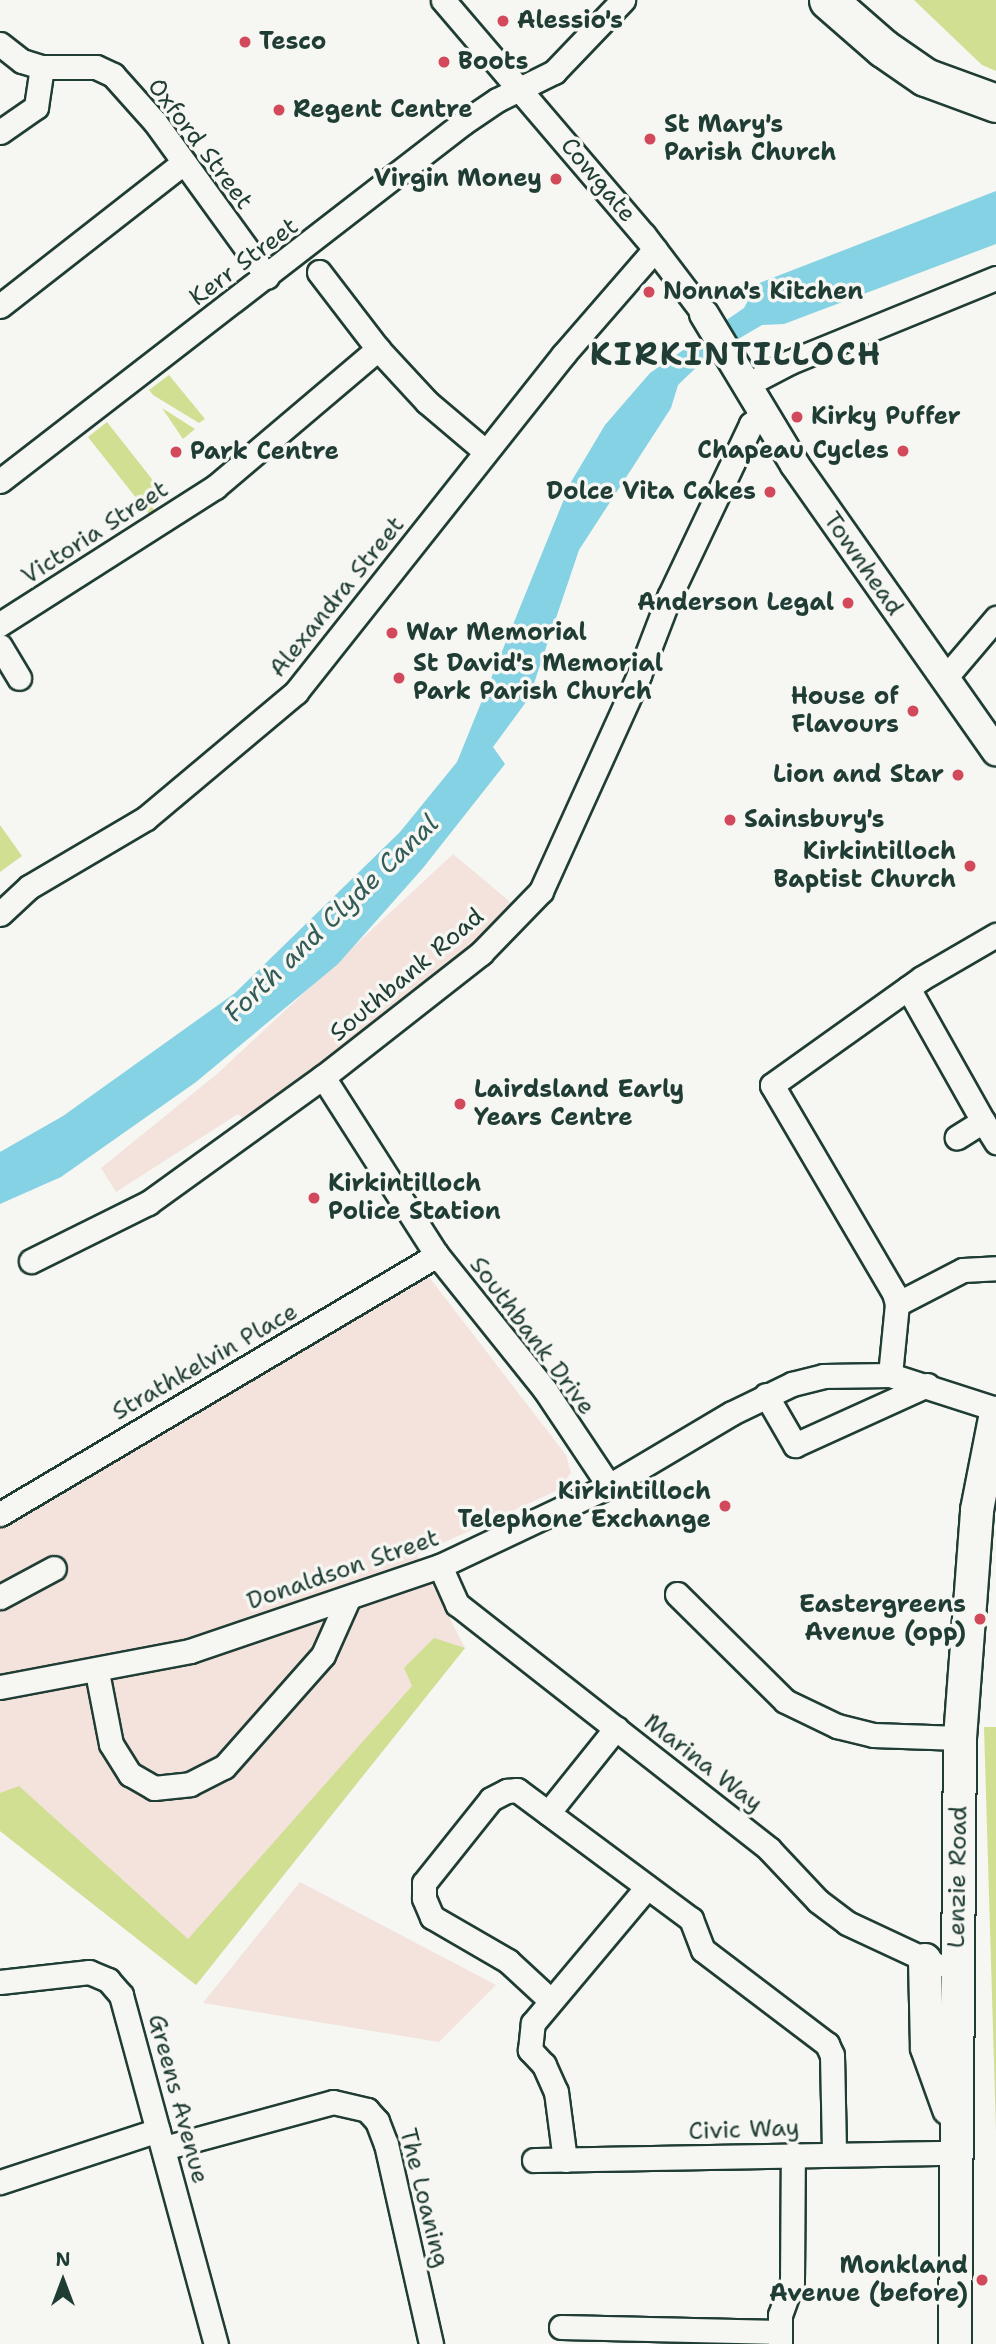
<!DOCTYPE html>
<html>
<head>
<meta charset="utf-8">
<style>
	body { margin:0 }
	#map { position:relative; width:996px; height:2344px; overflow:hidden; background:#f6f6f2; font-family:"Shantell Sans",sans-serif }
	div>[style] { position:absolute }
	.built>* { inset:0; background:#f4e2dd }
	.green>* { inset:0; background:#d0df92 }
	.water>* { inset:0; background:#84d2e3 }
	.roads { filter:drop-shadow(2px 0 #1f3d34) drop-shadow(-2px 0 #1f3d34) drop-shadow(0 2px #1f3d34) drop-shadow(0 -2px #1f3d34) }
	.minor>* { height:23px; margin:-11.5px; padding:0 11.5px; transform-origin:11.5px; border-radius:11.5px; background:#f6f6f2 }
	.tertiary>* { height:28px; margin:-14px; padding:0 14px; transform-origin:14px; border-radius:14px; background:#f6f6f2 }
	.secondary>* { height:32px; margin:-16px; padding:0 16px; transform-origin:16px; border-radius:16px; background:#f6f6f2 }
	.primary>* { height:37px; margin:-18.5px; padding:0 18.5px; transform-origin:18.5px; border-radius:18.5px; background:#f6f6f2 }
	.dots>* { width:19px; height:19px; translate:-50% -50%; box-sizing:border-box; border:4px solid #f6f6f2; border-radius:50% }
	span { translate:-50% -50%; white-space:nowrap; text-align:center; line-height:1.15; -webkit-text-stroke:7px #f6f6f2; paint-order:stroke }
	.poi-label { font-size:24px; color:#1f3d34; font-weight:700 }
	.left { translate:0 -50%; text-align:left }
	.right { translate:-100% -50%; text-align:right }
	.street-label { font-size:24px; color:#1f3d34 }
	.water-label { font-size:26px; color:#335b57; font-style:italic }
	.district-label { font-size:32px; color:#1f3d34; font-weight:700; letter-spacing:2px }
	.north { position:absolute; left:28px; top:2246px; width:70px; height:70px; -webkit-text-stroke:5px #f6f6f2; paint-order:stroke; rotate:0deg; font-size:19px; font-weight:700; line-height:28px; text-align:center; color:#1f3d34 }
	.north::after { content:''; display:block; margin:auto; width:24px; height:32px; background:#1f3d34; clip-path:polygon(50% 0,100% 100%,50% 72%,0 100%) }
</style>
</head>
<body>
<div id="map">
	<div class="built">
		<div style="clip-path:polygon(453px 854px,514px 905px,437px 980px,246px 1121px,238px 1114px,116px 1192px,101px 1168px,217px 1074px)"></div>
		<div style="clip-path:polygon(429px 1277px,566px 1455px,571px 1473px,558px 1490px,417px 1555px,465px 1648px,196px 1985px,0 1831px,0 1528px)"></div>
		<div style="clip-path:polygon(300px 1882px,496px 1985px,439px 2042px,203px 2003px)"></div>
	</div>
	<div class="green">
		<div style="clip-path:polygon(914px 0,996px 0,996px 71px,982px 65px)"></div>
		<div style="clip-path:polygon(169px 375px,205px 419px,199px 423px,153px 395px,149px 390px)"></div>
		<div style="clip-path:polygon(162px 408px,195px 429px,183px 439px)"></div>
		<div style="clip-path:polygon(107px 422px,159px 488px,154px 492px,158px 498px,150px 505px,158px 514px,152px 518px,88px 437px)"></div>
		<div style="clip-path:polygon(0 825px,22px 856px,0 872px)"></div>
		<div style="clip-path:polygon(434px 1638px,465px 1648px,196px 1985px,0 1831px,0 1793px,19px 1786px,188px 1939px,412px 1686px,404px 1668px)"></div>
		<div style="clip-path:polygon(984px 1727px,996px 1727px,996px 2132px,992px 1995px)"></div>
	</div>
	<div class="water">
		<div style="clip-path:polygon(996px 191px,996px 244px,784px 324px,762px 325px,706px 358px,678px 385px,671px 408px,579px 550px,529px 698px,493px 747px,505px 764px,423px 868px,338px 964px,196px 1082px,61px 1177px,0 1204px,0 1152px,63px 1116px,235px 993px,400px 832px,457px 762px,571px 482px,605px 425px,650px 373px,744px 308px,757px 284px)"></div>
	</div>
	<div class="roads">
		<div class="minor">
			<div style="left:443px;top:0;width:309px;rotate:49.5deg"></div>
			<div style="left:644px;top:235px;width:99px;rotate:52.8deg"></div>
			<div style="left:0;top:44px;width:28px;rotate:38deg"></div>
			<div style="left:22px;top:61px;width:21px;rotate:17deg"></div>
			<div style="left:42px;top:67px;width:54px"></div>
			<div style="left:96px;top:67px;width:19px;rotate:25deg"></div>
			<div style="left:113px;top:75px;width:63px;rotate:48.2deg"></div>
			<div style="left:155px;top:122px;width:191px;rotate:54.1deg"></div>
			<div style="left:0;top:132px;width:44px;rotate:-34.8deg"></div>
			<div style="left:36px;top:107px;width:40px;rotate:-81.5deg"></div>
			<div style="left:319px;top:272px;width:97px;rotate:52.5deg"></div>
			<div style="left:378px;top:349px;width:72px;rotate:47.2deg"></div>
			<div style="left:427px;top:402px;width:77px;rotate:40.3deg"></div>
			<div style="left:0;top:306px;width:232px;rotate:-38deg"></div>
			<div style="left:748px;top:384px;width:47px;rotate:-27.6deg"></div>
			<div style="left:790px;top:362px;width:222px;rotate:-22.2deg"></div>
			<div style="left:0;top:481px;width:585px;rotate:-37.71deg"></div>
			<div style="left:463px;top:123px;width:41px;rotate:-34.1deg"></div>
			<div style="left:497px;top:100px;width:64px;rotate:-26.2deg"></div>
			<div style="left:554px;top:72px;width:100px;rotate:-46.2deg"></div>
			<div style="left:0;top:624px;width:255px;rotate:-32.5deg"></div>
			<div style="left:215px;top:487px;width:214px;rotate:-40.3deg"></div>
			<div style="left:0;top:646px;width:37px;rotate:59deg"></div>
			<div style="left:945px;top:678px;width:79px;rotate:-49.6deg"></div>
			<div style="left:0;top:914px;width:40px;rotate:-43deg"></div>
			<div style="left:29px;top:887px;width:136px;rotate:-30.5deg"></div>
			<div style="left:146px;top:818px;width:196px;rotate:-40deg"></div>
			<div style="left:296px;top:692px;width:430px;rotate:-51.6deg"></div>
			<div style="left:563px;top:355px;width:140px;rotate:-49deg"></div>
			<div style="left:908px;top:988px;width:153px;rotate:60.6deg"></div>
			<div style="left:983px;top:1121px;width:31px;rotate:148deg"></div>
			<div style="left:323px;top:1077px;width:211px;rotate:57.4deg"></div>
			<div style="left:437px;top:1255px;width:173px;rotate:51.3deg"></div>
			<div style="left:545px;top:1390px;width:115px;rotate:56.3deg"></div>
			<div style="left:983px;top:1121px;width:25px;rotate:58deg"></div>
			<div style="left:31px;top:1261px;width:131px;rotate:-26.4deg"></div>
			<div style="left:148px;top:1203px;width:216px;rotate:-35.8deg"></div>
			<div style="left:323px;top:1077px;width:201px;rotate:-38.1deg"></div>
			<div style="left:481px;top:953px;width:86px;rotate:-45.9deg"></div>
			<div style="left:541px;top:891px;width:237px;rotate:-65.6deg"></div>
			<div style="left:639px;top:675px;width:84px;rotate:-69deg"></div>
			<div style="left:669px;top:597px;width:191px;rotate:-64.6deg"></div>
			<div style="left:751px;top:424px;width:16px;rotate:-35deg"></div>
			<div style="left:897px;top:1304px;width:74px;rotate:-27.3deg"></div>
			<div style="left:963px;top:1270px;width:33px;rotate:-3deg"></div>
			<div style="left:890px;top:1375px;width:71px;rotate:-84.4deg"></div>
			<div style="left:897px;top:1304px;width:11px;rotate:-105deg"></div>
			<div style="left:894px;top:1293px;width:241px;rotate:-120.4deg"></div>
			<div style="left:772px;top:1085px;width:184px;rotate:-35.5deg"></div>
			<div style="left:922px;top:978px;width:86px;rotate:-30.2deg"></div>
			<div style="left:766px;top:1395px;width:58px;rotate:59.9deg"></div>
			<div style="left:795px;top:1445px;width:145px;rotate:-24.4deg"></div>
			<div style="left:0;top:1514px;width:508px;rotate:-30.65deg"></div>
			<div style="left:440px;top:1566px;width:42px;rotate:65.9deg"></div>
			<div style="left:457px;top:1604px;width:397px;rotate:38.1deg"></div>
			<div style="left:769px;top:1849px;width:71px;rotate:46.7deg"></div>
			<div style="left:818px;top:1901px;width:36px;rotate:37deg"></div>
			<div style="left:847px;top:1923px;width:99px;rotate:25deg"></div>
			<div style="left:677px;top:1594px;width:152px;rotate:44.7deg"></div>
			<div style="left:785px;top:1701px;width:58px;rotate:25.7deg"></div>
			<div style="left:837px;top:1726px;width:37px;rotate:14deg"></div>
			<div style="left:873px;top:1735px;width:87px;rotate:2deg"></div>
			<div style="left:0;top:1597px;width:61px;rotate:-28.2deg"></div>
			<div style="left:97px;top:1672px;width:73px;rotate:79deg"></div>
			<div style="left:111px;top:1744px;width:36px;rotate:58deg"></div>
			<div style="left:130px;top:1774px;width:28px;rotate:30deg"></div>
			<div style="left:154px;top:1788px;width:36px;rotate:-6deg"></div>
			<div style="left:190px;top:1784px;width:38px;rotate:-27deg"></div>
			<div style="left:224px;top:1767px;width:149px;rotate:-48.5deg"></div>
			<div style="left:323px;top:1655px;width:61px;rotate:-65.9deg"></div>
			<div style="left:0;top:1687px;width:193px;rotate:-10.7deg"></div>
			<div style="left:190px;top:1651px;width:264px;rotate:-18.8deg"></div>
			<div style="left:440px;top:1566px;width:187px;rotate:-25.3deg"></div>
			<div style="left:609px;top:1486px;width:143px;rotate:-30.7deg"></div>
			<div style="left:732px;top:1413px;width:67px;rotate:-25.8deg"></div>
			<div style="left:792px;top:1384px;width:32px;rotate:-14deg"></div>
			<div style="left:823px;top:1376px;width:67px;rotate:-0.9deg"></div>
			<div style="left:890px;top:1375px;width:111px;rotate:17.8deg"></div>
			<div style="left:548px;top:1813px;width:109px;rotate:-51.3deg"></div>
			<div style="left:0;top:1982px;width:90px;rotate:-6.4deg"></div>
			<div style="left:89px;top:1972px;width:21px;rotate:23deg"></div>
			<div style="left:108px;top:1980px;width:20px;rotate:49deg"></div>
			<div style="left:121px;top:1995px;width:362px;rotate:74.8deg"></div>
			<div style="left:549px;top:1999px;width:56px;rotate:-137.2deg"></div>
			<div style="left:508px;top:1961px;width:88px;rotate:-149.9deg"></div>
			<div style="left:432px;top:1917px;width:21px;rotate:-113deg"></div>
			<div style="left:424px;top:1898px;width:15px;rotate:-90deg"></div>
			<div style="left:424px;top:1883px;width:107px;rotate:-51.4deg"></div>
			<div style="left:491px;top:1799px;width:18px;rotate:-27deg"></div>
			<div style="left:507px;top:1791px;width:10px;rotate:-6deg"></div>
			<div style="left:517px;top:1790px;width:217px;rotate:36.6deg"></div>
			<div style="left:691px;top:1919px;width:33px;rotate:69deg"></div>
			<div style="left:703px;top:1950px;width:156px;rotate:37.2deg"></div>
			<div style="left:827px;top:2044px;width:12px;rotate:66deg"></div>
			<div style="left:832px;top:2055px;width:98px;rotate:88.8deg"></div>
			<div style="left:164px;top:2148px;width:175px;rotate:-15.2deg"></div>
			<div style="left:333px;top:2102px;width:35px;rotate:13deg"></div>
			<div style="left:367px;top:2110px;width:15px;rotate:48deg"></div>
			<div style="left:377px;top:2121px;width:25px;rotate:69deg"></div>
			<div style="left:386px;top:2144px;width:205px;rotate:77.3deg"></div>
			<div style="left:534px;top:2160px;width:422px;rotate:-1deg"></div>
			<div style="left:565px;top:2160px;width:69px;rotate:-97.5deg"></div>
			<div style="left:556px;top:2092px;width:30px;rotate:-114deg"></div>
			<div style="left:544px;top:2065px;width:21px;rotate:-133deg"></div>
			<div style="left:530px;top:2050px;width:27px;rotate:-84deg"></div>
			<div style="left:533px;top:2023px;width:177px;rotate:-50deg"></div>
			<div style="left:0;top:2182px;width:166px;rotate:-18.2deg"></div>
			<div style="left:561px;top:2327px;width:219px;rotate:1.3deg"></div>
			<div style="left:780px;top:2344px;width:29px;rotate:-90deg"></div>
			<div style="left:780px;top:2315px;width:35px;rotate:-70deg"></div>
			<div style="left:792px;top:2282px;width:128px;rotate:-89.6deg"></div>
		</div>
		<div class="tertiary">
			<div style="left:704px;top:314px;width:176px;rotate:58.9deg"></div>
			<div style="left:795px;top:465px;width:350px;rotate:54.9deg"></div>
		</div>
		<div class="secondary">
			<div style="left:925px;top:1960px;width:88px;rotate:88.7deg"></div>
			<div style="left:927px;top:2048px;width:65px;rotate:70.2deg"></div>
			<div style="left:955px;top:2344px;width:606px;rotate:-89.53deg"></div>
			<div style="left:960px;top:1738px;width:229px;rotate:-85.7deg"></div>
			<div style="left:977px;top:1510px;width:99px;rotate:-78.9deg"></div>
		</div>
		<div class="primary">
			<div style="left:828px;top:0;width:73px;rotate:41.1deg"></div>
			<div style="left:883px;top:48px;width:51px;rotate:34.6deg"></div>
			<div style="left:925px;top:77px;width:76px;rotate:20.1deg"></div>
		</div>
	</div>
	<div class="dots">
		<div style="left:503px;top:21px;background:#d1495b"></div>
		<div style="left:245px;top:42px;background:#d1495b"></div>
		<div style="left:444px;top:62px;background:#d1495b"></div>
		<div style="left:279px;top:110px;background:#d1495b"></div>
		<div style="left:650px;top:139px;background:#d1495b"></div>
		<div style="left:556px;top:179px;background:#d1495b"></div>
		<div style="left:649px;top:292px;background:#d1495b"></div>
		<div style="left:797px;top:417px;background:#d1495b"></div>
		<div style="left:903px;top:451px;background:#d1495b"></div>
		<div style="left:176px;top:452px;background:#d1495b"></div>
		<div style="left:770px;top:492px;background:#d1495b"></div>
		<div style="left:848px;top:603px;background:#d1495b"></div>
		<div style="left:392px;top:633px;background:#d1495b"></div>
		<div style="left:399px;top:678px;background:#d1495b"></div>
		<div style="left:913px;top:711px;background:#d1495b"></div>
		<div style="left:958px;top:775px;background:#d1495b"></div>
		<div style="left:730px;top:820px;background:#d1495b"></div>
		<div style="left:970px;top:866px;background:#d1495b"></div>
		<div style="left:460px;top:1104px;background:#d1495b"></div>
		<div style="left:314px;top:1198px;background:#d1495b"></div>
		<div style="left:725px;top:1506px;background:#d1495b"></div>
		<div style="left:980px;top:1619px;background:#d1495b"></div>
		<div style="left:982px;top:2280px;background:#d1495b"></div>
	</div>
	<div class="poi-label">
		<span class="left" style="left:517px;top:21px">Alessio's</span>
		<span class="left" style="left:259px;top:42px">Tesco</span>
		<span class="left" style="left:458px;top:62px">Boots</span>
		<span class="left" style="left:293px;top:110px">Regent Centre</span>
		<span class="left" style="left:664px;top:139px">St Mary's<br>Parish Church</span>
		<span class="right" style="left:542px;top:179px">Virgin Money</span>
		<span class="left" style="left:663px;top:292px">Nonna's Kitchen</span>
		<span class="left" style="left:811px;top:417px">Kirky Puffer</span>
		<span class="right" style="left:889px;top:451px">Chapeau Cycles</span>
		<span class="left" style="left:190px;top:452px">Park Centre</span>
		<span class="right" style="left:756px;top:492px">Dolce Vita Cakes</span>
		<span class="right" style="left:834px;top:603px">Anderson Legal</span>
		<span class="left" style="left:406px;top:633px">War Memorial</span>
		<span class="left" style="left:413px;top:678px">St David's Memorial<br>Park Parish Church</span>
		<span class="right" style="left:899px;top:711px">House of<br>Flavours</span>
		<span class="right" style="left:944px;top:775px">Lion and Star</span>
		<span class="left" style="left:744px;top:820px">Sainsbury's</span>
		<span class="right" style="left:956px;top:866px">Kirkintilloch<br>Baptist Church</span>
		<span class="left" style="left:474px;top:1104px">Lairdsland Early<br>Years Centre</span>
		<span class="left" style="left:328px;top:1198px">Kirkintilloch<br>Police Station</span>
		<span class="right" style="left:711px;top:1506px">Kirkintilloch<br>Telephone Exchange</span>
		<span class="right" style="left:966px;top:1619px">Eastergreens<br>Avenue (opp)</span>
		<span class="right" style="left:968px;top:2280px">Monkland<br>Avenue (before)</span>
	</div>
	<div class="street-label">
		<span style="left:200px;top:144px;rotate:53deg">Oxford Street</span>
		<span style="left:598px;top:180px;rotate:50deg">Cowgate</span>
		<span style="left:244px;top:262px;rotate:-37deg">Kerr Street</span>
		<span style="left:95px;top:533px;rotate:-33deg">Victoria Street</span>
		<span style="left:863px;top:564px;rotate:55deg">Townhead</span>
		<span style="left:337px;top:597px;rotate:-51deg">Alexandra Street</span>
		<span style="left:407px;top:975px;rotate:-40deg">Southbank Road</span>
		<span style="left:532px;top:1336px;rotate:53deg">Southbank Drive</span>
		<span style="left:205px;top:1362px;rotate:-30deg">Strathkelvin Place</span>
		<span style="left:343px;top:1570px;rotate:-19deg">Donaldson Street</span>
		<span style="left:703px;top:1763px;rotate:38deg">Marina Way</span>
		<span style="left:958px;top:1877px;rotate:-89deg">Lenzie Road</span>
		<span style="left:178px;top:2099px;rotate:75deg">Greens Avenue</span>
		<span style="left:744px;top:2130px;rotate:-2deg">Civic Way</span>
		<span style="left:424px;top:2198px;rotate:76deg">The Loaning</span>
	</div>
	<div class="water-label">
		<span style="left:331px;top:918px;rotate:-44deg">Forth and Clyde Canal</span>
	</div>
	<div class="district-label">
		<span style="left:736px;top:354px">KIRKINTILLOCH</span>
	</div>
	<div class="north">N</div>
</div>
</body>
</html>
